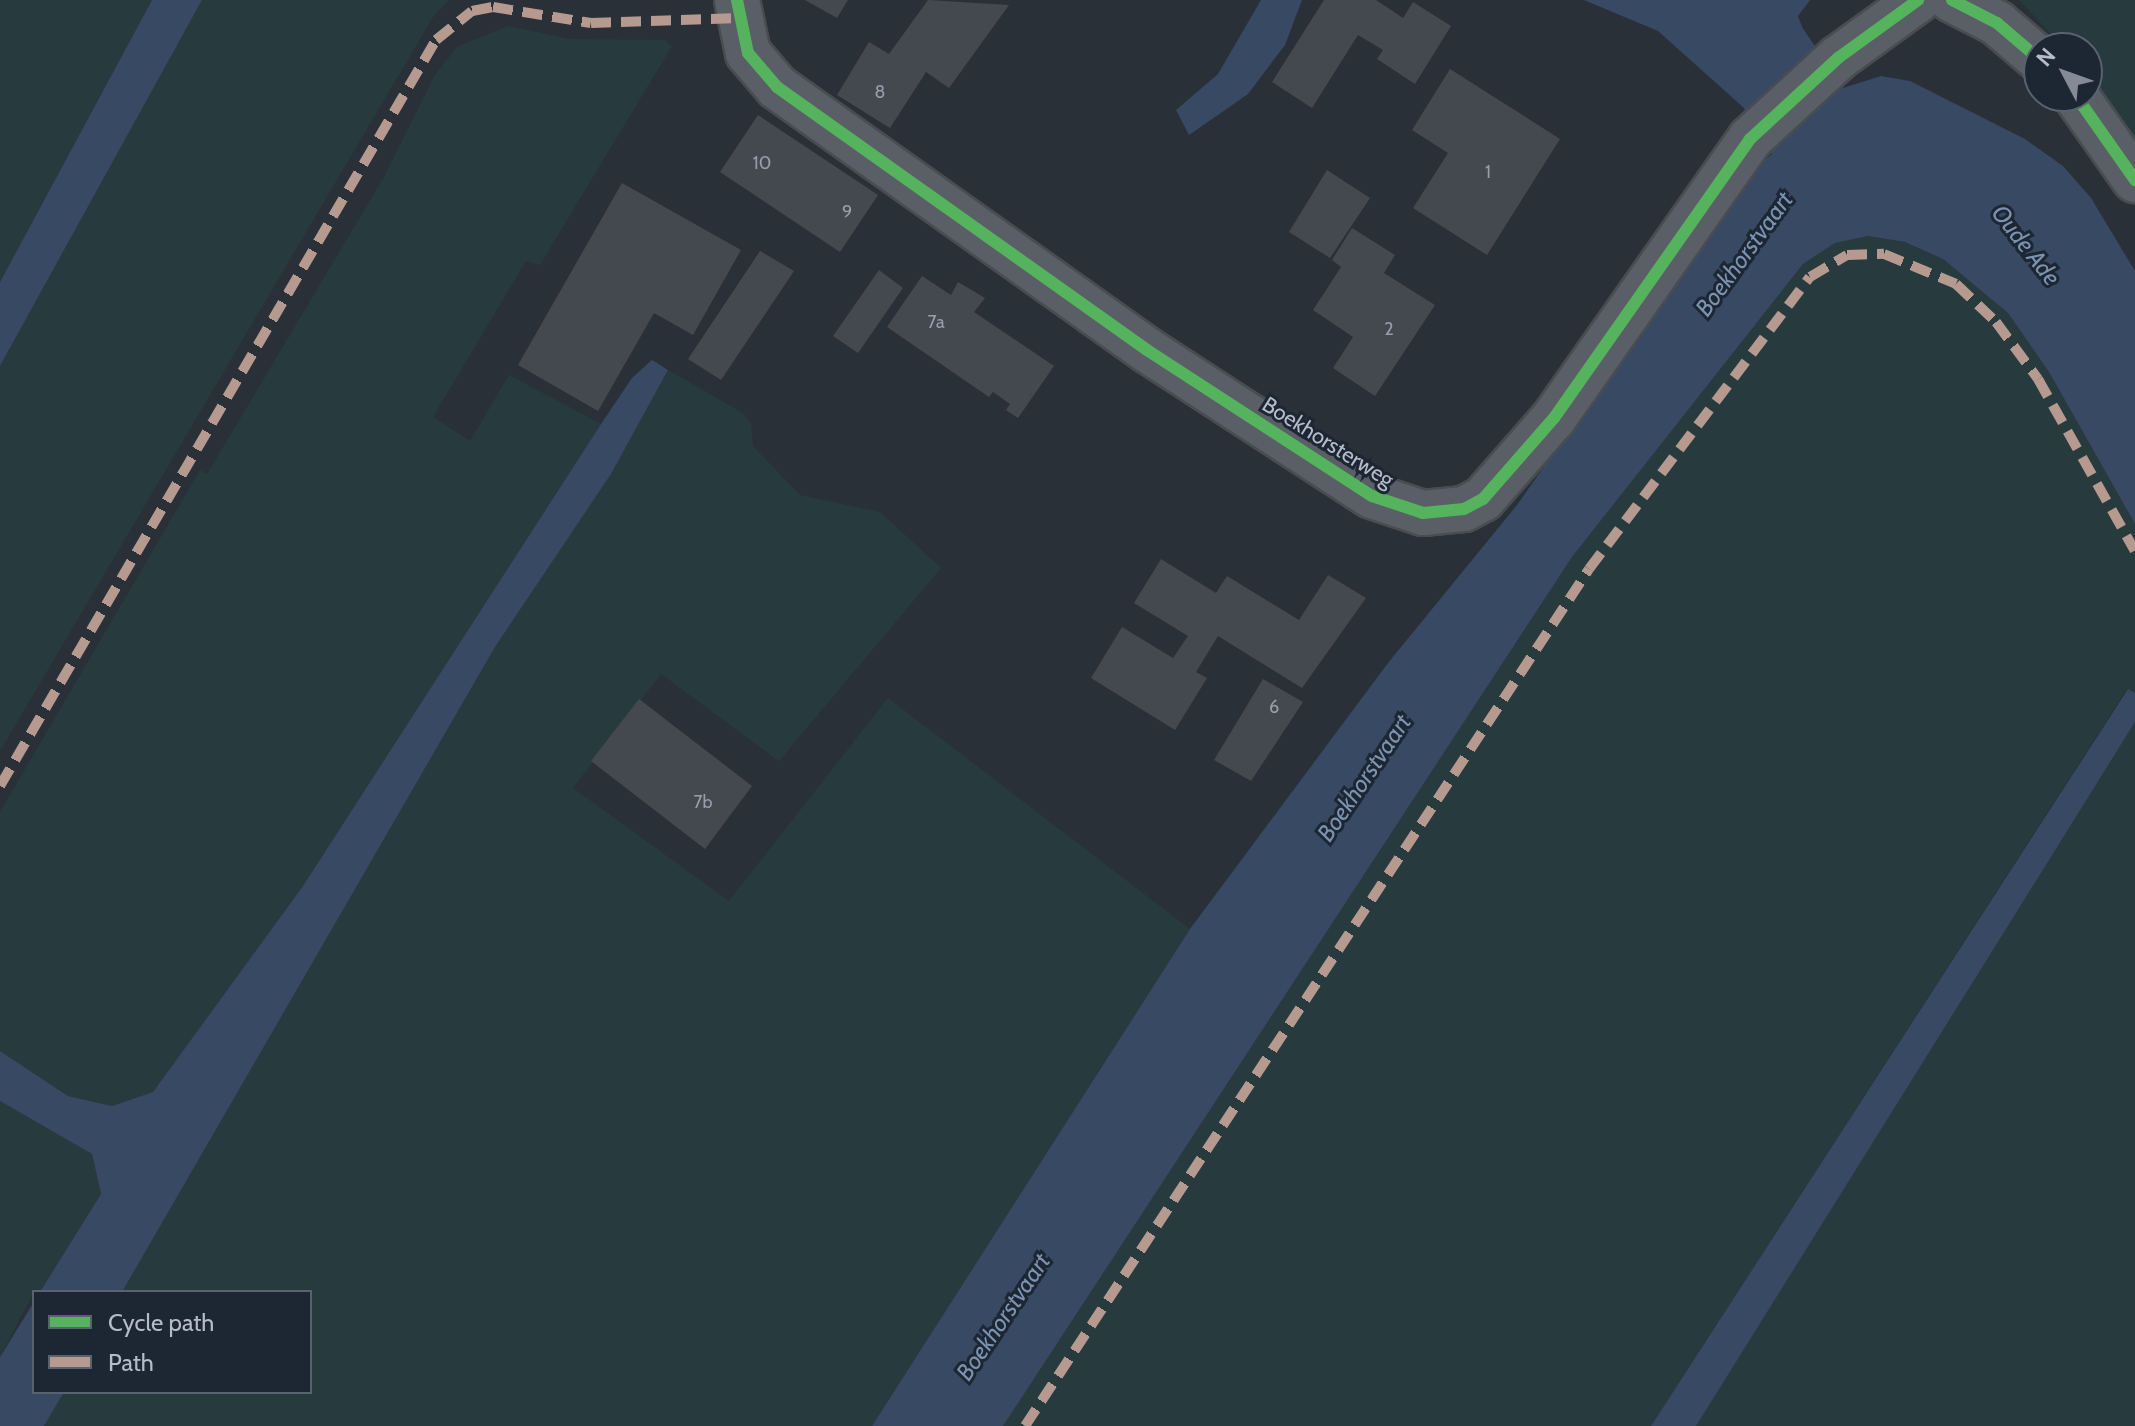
<!DOCTYPE html>
<html>
<head>
<meta charset="utf-8">
<style>
	body { margin:0 }
	#map { position:relative; width:2135px; height:1426px; overflow:hidden; background:#2a3038; font-family:Cabin,sans-serif }
	div>[style] { position:absolute }
	.green>* { inset:0; background:#273a3e }
	.water>* { inset:0; background:#384963 }
	.building>* { inset:0; background:#444950 }
	.roads { filter:drop-shadow(2px 0 #484c53) drop-shadow(-2px 0 #484c53) drop-shadow(0 2px #484c53) drop-shadow(0 -2px #484c53) }
	.minor>* { height:44px; margin:-22px; padding:0 22px; transform-origin:22px; border-radius:22px; background:#5a5e66 }
	.quiet>* { height:10px; margin-top:-5px; transform-origin:0; background:repeating-linear-gradient(90deg,#b69a8f 0 20px,transparent 0 30px) }
	.cycleway>* { height:12px; margin:-6px; padding:0 6px; transform-origin:6px; border-radius:6px; background:#56b35d }
	span { translate:-50% -50%; white-space:nowrap; text-align:center; line-height:1.15; -webkit-text-stroke:6px #1d2633; paint-order:stroke }
	.number-label { font-size:18px; color:#989fab }
	.number-label span { -webkit-text-stroke-width:0 }
	.street-label { font-size:22px; color:#b4bcc9 }
	.water-label { font-size:24px; color:#7c92b1; font-style:italic }
	.legend { position:absolute; left:32px; top:1290px; width:280px; height:104px; box-sizing:border-box; background:#1d2633; border:2px solid #59626f; margin:0; padding:10px 14px; list-style:none; font-size:24px; color:#b4bcc9 }
	.legend li { display:flex; align-items:center; gap:16px; height:40px }
	.legend b { width:40px; border:2px solid #59626f }
	.north { position:absolute; left:2023px; top:32px; width:80px; height:80px; box-sizing:border-box; background:#1d2633; border:2px solid #59626f; border-radius:50%; rotate:311deg; font-size:22px; font-weight:700; line-height:32px; text-align:center; color:#b4bcc9 }
	.north::after { content:''; display:block; margin:auto; width:28px; height:36px; background:#848b96; clip-path:polygon(50% 0,100% 100%,50% 72%,0 100%) }
</style>
</head>
<body>
<div id="map">
	<div class="green">
		<div style="clip-path:polygon(0 0,152px 0,0 282px)"></div>
		<div style="clip-path:polygon(202px 0,449px 0,433px 17px,0 751px,0 366px)"></div>
		<div style="clip-path:polygon(2019px 0,2135px 0,2135px 141px,2087px 73px,2087px 48px,2064px 48px)"></div>
		<div style="clip-path:polygon(508px 26px,570px 39px,665px 40px,672px 46px,540px 265px,526px 261px,433px 417px,470px 441px,509px 375px,601px 424px,303px 886px,153px 1092px,112px 1106px,68px 1096px,0 1051px,0 812px,200px 470px,207px 474px,384px 177px,435px 75px,457px 47px)"></div>
		<div style="clip-path:polygon(1868px 236px,1905px 242px,1943px 259px,2008px 313px,2049px 372px,2135px 524px,2135px 693px,2127px 689px,1651px 1426px,1003px 1426px,1572px 557px,1803px 264px,1835px 243px)"></div>
		<div style="clip-path:polygon(668px 370px,743px 413px,751px 423px,753px 446px,800px 495px,880px 512px,941px 568px,779px 761px,661px 674px,573px 788px,729px 901px,888px 698px,1190px 929px,872px 1426px,44px 1426px,64px 1392px,310px 1392px,310px 1292px,122px 1292px,495px 647px,611px 474px)"></div>
		<div style="clip-path:polygon(2135px 722px,2135px 1426px,1696px 1426px,1740px 1348px)"></div>
		<div style="clip-path:polygon(0 1101px,92px 1154px,101px 1195px,40px 1292px,34px 1292px,0 1357px)"></div>
	</div>
	<div class="water">
		<div style="clip-path:polygon(152px 0,202px 0,0 366px,0 282px)"></div>
		<div style="clip-path:polygon(1261px 0,1302px 0,1285px 45px,1248px 94px,1189px 135px,1176px 110px,1218px 74px)"></div>
		<div style="clip-path:polygon(1584px 0,1810px 0,1798px 16px,1802px 27px,1843px 88px,1881px 76px,1910px 81px,2025px 139px,2063px 166px,2091px 198px,2135px 271px,2135px 524px,2049px 372px,2008px 313px,1943px 259px,1905px 242px,1868px 236px,1835px 243px,1803px 264px,1572px 557px,1003px 1426px,872px 1426px,1190px 929px,1388px 663px,1517px 505px,1752px 171px,1772px 154px,1743px 107px,1658px 31px)"></div>
		<div style="clip-path:polygon(652px 360px,668px 370px,611px 474px,495px 647px,122px 1292px,40px 1292px,101px 1194px,92px 1154px,0 1101px,0 1051px,68px 1096px,112px 1106px,153px 1092px,303px 886px,601px 424px,632px 378px)"></div>
		<div style="clip-path:polygon(2128px 689px,2135px 693px,2135px 722px,1696px 1426px,1651px 1426px)"></div>
		<div style="clip-path:polygon(34px 1302px,34px 1392px,64px 1392px,44px 1426px,0 1426px,0 1357px)"></div>
	</div>
	<div class="building">
		<div style="clip-path:polygon(805px 0,848px 0,837px 18px)"></div>
		<div style="clip-path:polygon(928px 0,1009px 5px,949px 88px,926px 72px,890px 128px,837px 95px,869px 42px,889px 54px)"></div>
		<div style="clip-path:polygon(1324px 0,1376px 0,1403px 18px,1413px 2px,1451px 26px,1415px 84px,1377px 59px,1383px 50px,1358px 35px,1312px 108px,1272px 82px)"></div>
		<div style="clip-path:polygon(1450px 69px,1560px 139px,1487px 255px,1413px 208px,1448px 153px,1412px 130px)"></div>
		<div style="clip-path:polygon(758px 115px,878px 195px,840px 252px,720px 172px)"></div>
		<div style="clip-path:polygon(1327px 170px,1370px 198px,1330px 258px,1289px 232px)"></div>
		<div style="clip-path:polygon(622px 183px,741px 250px,693px 335px,654px 313px,598px 411px,518px 365px)"></div>
		<div style="clip-path:polygon(1352px 228px,1395px 255px,1384px 273px,1435px 305px,1375px 396px,1333px 368px,1353px 337px,1313px 310px,1341px 267px,1332px 260px)"></div>
		<div style="clip-path:polygon(760px 251px,794px 271px,721px 380px,688px 359px)"></div>
		<div style="clip-path:polygon(879px 270px,903px 288px,858px 353px,833px 336px)"></div>
		<div style="clip-path:polygon(922px 276px,951px 295px,958px 282px,985px 298px,974px 312px,1054px 366px,1018px 418px,1006px 410px,1010px 404px,993px 392px,989px 397px,887px 327px)"></div>
		<div style="clip-path:polygon(1161px 559px,1216px 593px,1227px 576px,1299px 620px,1328px 575px,1366px 598px,1302px 688px,1218px 636px,1196px 672px,1207px 678px,1175px 730px,1091px 678px,1122px 627px,1173px 658px,1188px 636px,1134px 603px)"></div>
		<div style="clip-path:polygon(1263px 679px,1303px 702px,1251px 781px,1214px 760px)"></div>
		<div style="clip-path:polygon(639px 699px,752px 786px,705px 849px,591px 761px)"></div>
	</div>
	<div class="roads">
		<div class="minor">
			<div style="left:737px;top:0;width:54px;rotate:78.3deg"></div>
			<div style="left:748px;top:53px;width:45px;rotate:49.5deg"></div>
			<div style="left:777px;top:87px;width:454px;rotate:35.4deg"></div>
			<div style="left:1147px;top:350px;width:268px;rotate:33deg"></div>
			<div style="left:1372px;top:496px;width:54px;rotate:18.4deg"></div>
			<div style="left:1423px;top:513px;width:41px;rotate:-5.6deg"></div>
			<div style="left:1464px;top:509px;width:21px;rotate:-28deg"></div>
			<div style="left:1483px;top:499px;width:108px;rotate:-48.8deg"></div>
			<div style="left:1554px;top:418px;width:341px;rotate:-54.9deg"></div>
			<div style="left:1750px;top:139px;width:120px;rotate:-42.6deg"></div>
			<div style="left:1838px;top:58px;width:99px;rotate:-35.9deg"></div>
			<div style="left:1952px;top:0;width:51px;rotate:27.1deg"></div>
			<div style="left:1997px;top:23px;width:55px;rotate:40.6deg"></div>
			<div style="left:2076px;top:96px;width:103px;rotate:54.9deg"></div>
		</div>
	</div>
	<div class="quiet">
		<div style="left:0;top:786px;width:864px;rotate:-59.7deg"></div>
		<div style="left:436px;top:40px;width:46px;rotate:-38.9deg"></div>
		<div style="left:472px;top:11px;width:21px;rotate:-11deg"></div>
		<div style="left:493px;top:7px;width:99px;rotate:9.3deg"></div>
		<div style="left:591px;top:23px;width:149px;rotate:-1.9deg"></div>
		<div style="left:1025px;top:1426px;width:1026px;rotate:-56.65deg"></div>
		<div style="left:1589px;top:569px;width:366px;rotate:-52.9deg"></div>
		<div style="left:1810px;top:277px;width:43px;rotate:-30.7deg"></div>
		<div style="left:1847px;top:255px;width:37px;rotate:-2deg"></div>
		<div style="left:1884px;top:254px;width:78px;rotate:22.6deg"></div>
		<div style="left:1956px;top:284px;width:55px;rotate:43.5deg"></div>
		<div style="left:1996px;top:322px;width:71px;rotate:53.6deg"></div>
		<div style="left:2038px;top:379px;width:197px;rotate:60.6deg"></div>
	</div>
	<div class="cycleway">
		<div style="left:737px;top:0;width:54px;rotate:78.3deg"></div>
		<div style="left:748px;top:53px;width:45px;rotate:49.5deg"></div>
		<div style="left:777px;top:87px;width:454px;rotate:35.4deg"></div>
		<div style="left:1147px;top:350px;width:268px;rotate:33deg"></div>
		<div style="left:1372px;top:496px;width:54px;rotate:18.4deg"></div>
		<div style="left:1423px;top:513px;width:41px;rotate:-5.6deg"></div>
		<div style="left:1464px;top:509px;width:21px;rotate:-28deg"></div>
		<div style="left:1483px;top:499px;width:108px;rotate:-48.8deg"></div>
		<div style="left:1554px;top:418px;width:341px;rotate:-54.9deg"></div>
		<div style="left:1750px;top:139px;width:120px;rotate:-42.6deg"></div>
		<div style="left:1838px;top:58px;width:99px;rotate:-35.9deg"></div>
		<div style="left:1952px;top:0;width:51px;rotate:27.1deg"></div>
		<div style="left:1997px;top:23px;width:55px;rotate:40.6deg"></div>
		<div style="left:2076px;top:96px;width:103px;rotate:54.9deg"></div>
	</div>
	<div class="number-label">
		<span style="left:880px;top:92px">8</span>
		<span style="left:762px;top:163px">10</span>
		<span style="left:1488px;top:172px">1</span>
		<span style="left:847px;top:212px">9</span>
		<span style="left:936px;top:322px">7a</span>
		<span style="left:1389px;top:329px">2</span>
		<span style="left:1274px;top:707px">6</span>
		<span style="left:703px;top:802px">7b</span>
	</div>
	<div class="street-label">
		<span style="left:1328px;top:442px;rotate:32deg">Boekhorsterweg</span>
	</div>
	<div class="water-label">
		<span style="left:2026px;top:245px;rotate:52deg">Oude Ade</span>
		<span style="left:1744px;top:254px;rotate:-54deg">Boekhorstvaart</span>
		<span style="left:1364px;top:778px;rotate:-56deg">Boekhorstvaart</span>
		<span style="left:1003px;top:1317px;rotate:-56deg">Boekhorstvaart</span>
	</div>
	<ul class="legend">
	<li><b style="height:10px;background:#56b35d"></b>Cycle path</li>
	<li><b style="height:10px;background:#b69a8f"></b>Path</li>
	</ul>
	<div class="north">N</div>
</div>
</body>
</html>
